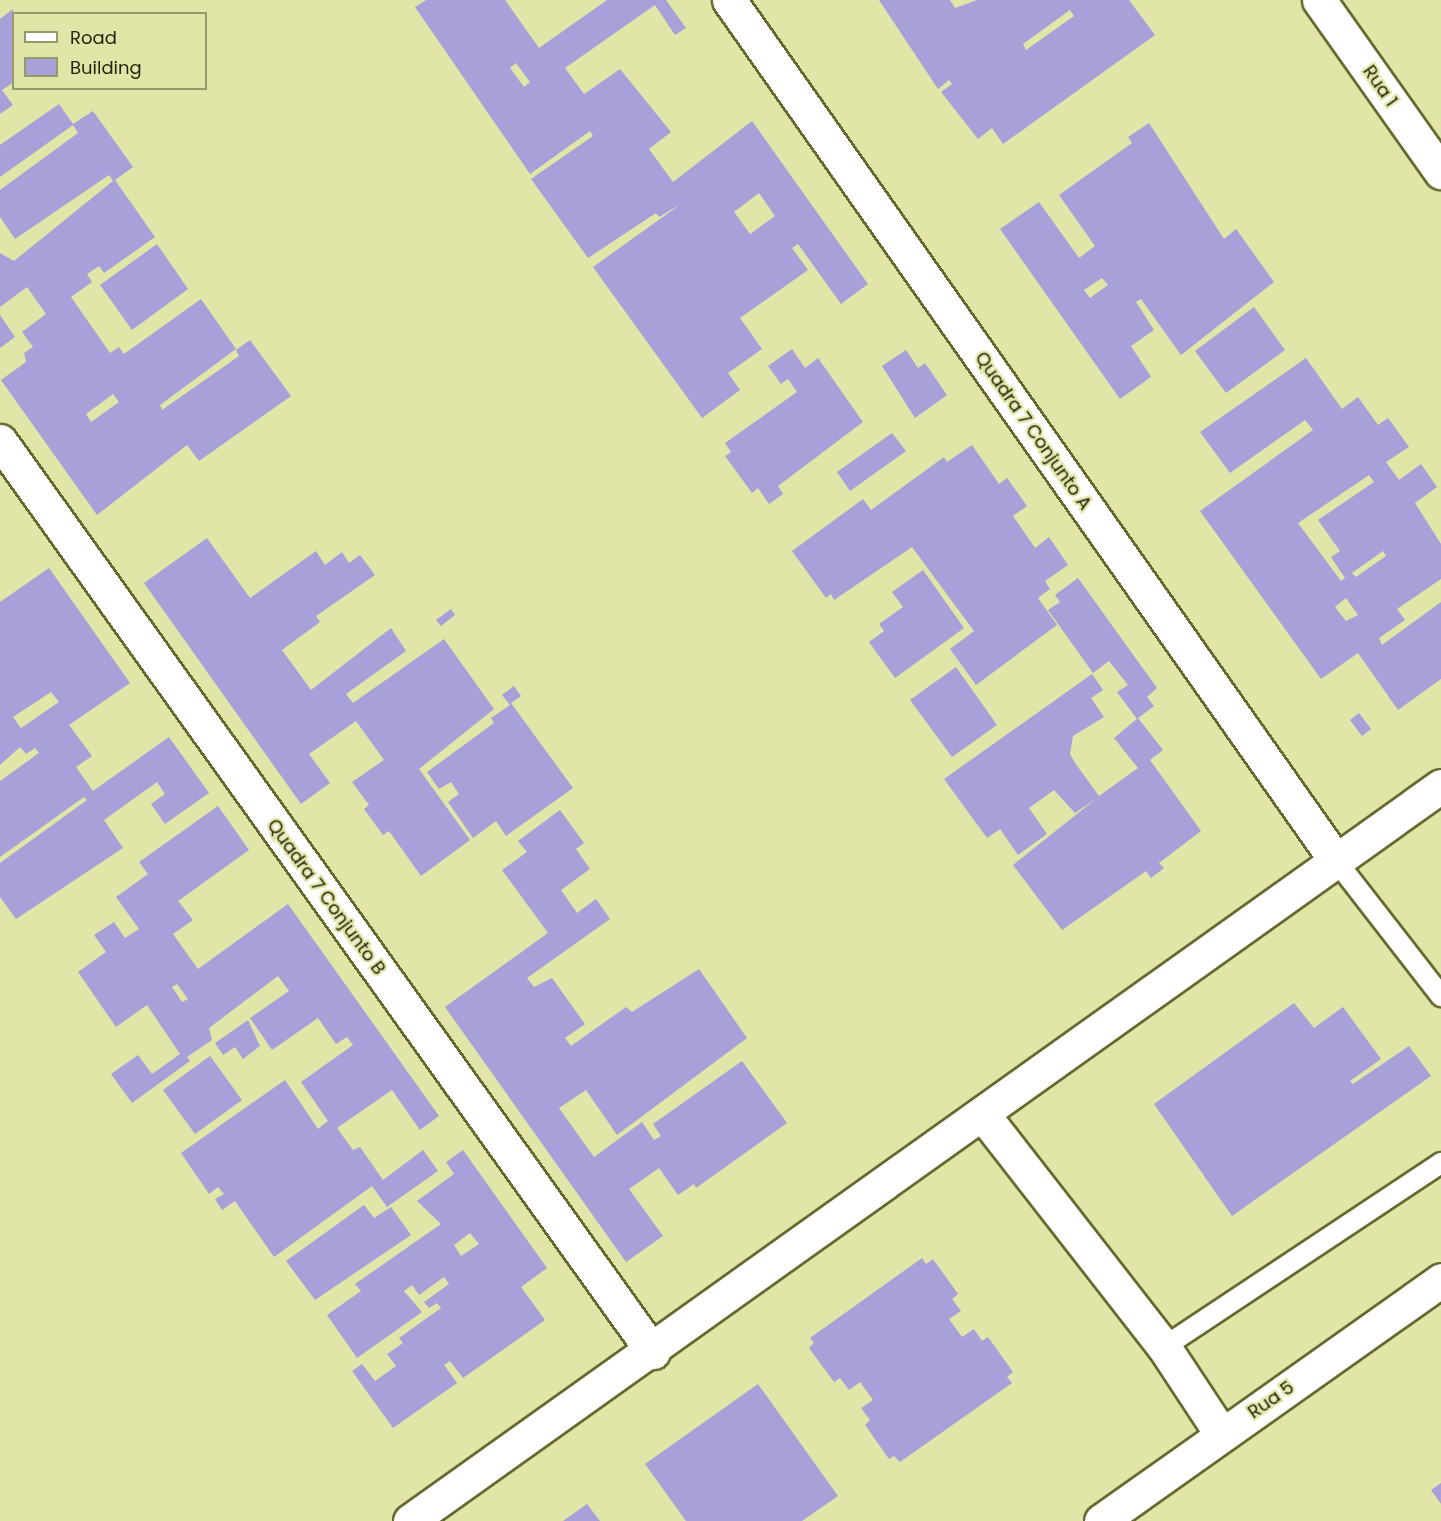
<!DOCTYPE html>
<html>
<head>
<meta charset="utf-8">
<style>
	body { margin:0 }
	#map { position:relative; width:1441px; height:1521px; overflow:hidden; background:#e1e5a7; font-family:Poppins,sans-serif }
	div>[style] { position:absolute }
	.building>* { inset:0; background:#a8a0d8 }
	.roads { filter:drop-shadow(2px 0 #67692f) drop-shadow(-2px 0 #67692f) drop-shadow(0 2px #67692f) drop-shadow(0 -2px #67692f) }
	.service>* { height:20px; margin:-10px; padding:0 10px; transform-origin:10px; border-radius:10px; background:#fff }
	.minor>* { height:33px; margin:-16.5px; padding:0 16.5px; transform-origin:16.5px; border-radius:16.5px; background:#fff }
	.tertiary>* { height:33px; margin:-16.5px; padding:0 16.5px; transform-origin:16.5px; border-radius:16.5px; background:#fff }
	span { translate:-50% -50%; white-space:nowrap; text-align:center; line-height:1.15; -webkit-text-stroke:4.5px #e1e5a7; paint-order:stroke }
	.street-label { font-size:18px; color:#25260e }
	.legend { position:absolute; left:12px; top:12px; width:195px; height:78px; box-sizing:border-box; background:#e1e5a7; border:2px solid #96996a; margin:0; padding:8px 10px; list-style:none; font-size:18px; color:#25260e }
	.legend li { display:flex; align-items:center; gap:12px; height:30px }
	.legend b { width:30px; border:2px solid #96996a }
</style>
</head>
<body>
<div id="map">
	<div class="building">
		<div style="clip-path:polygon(evenodd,426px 0,505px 0,539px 48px,607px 0,666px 0,686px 28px,675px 35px,655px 5px,565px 68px,584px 94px,620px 69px,671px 132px,649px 149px,673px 182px,752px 121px,868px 284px,841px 304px,798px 244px,792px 248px,808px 270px,740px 318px,762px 349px,728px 373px,740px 390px,702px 418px,593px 267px,681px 204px,659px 217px,656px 213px,588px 258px,531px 179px,593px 136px,590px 131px,530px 174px,415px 7px,426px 0,516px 63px,530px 82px,524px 87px,510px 68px,516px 63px,426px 0,759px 193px,775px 216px,750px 234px,734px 212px,759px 193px)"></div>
		<div style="clip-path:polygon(evenodd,879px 0,950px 0,955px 8px,977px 0,1129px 0,1155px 35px,1003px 144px,992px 128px,978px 139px,941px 92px,952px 84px,949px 80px,938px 89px,879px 0,1070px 10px,1074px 16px,1026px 50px,1023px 44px,1070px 10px)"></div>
		<div style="clip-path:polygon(13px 9px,14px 82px,2px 90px,13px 105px,0 114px,0 19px)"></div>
		<div style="clip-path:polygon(evenodd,59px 104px,73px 124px,93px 111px,133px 167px,115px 180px,155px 237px,104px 273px,99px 266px,87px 274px,92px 282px,71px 297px,110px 353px,119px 347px,124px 354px,201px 299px,236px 349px,160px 405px,162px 410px,239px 356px,236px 350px,250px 340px,291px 396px,199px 461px,187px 445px,97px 515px,1px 380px,26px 362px,24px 353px,33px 347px,22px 332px,46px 314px,27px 287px,0 307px,0 253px,14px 261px,113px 181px,109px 175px,15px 239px,0 217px,0 190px,78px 133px,73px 125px,0 177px,0 145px,59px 104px,113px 394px,119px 402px,91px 422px,86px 414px,113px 394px)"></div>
		<div style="clip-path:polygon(evenodd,1149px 123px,1224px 239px,1236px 229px,1274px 282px,1181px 355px,1141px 299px,1136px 302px,1154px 330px,1131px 346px,1151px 377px,1120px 399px,1000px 229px,1039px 202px,1079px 258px,1095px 246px,1059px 195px,1132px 143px,1128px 137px,1149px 123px,1102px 278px,1108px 285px,1090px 298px,1084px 290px,1102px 278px)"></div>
		<div style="clip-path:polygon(157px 244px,188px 289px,132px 330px,100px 285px)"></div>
		<div style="clip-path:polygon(1254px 307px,1285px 350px,1226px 393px,1195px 351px)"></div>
		<div style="clip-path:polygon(0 315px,15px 337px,0 348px)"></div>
		<div style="clip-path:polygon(792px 349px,805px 368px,818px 358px,863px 422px,778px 486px,783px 494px,769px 504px,758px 488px,752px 493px,725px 456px,731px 452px,725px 443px,797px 392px,788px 379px,781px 384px,768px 366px)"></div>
		<div style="clip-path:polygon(906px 350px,918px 368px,925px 363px,947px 395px,915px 418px,882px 366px)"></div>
		<div style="clip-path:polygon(evenodd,1306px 358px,1342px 409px,1358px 397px,1378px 425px,1388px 418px,1409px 447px,1386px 462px,1399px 480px,1421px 464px,1437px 487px,1415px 503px,1441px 544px,1441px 579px,1397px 609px,1405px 620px,1379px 638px,1382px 645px,1441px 602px,1441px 679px,1398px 710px,1358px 653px,1321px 679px,1200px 511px,1313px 430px,1305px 420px,1230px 473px,1200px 432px,1306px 358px,1369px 475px,1374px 482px,1318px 520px,1340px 551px,1331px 557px,1345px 578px,1341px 581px,1298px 523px,1369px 475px,1306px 358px,1383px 551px,1386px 556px,1356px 577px,1352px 573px,1383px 551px,1306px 358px,1346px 598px,1358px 615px,1346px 621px,1335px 607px,1346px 598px)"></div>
		<div style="clip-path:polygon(892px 433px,906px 451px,850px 491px,837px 472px)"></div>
		<div style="clip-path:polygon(972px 445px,999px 484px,1007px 478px,1027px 506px,1013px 516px,1035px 548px,1049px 537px,1068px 565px,1045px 581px,1050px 589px,1038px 598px,1057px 625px,976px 685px,950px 649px,974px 631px,912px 547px,834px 600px,831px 594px,826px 598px,792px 551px,863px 499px,871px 510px,944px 457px,947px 462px)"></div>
		<div style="clip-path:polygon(207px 538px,250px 598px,316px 551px,325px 565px,342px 552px,349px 563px,360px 555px,375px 575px,316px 616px,320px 622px,282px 650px,311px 690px,391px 628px,406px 651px,346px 694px,353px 703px,444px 639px,494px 709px,419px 769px,470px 840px,421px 876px,389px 831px,383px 835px,364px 809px,369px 805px,352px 782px,384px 760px,356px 721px,309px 754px,330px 783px,301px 804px,144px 583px)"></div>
		<div style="clip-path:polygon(evenodd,49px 568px,130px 683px,69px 725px,92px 756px,76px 767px,93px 791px,169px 737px,209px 793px,165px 824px,151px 804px,165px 794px,157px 782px,104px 820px,123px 848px,16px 919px,0 897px,0 863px,87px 800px,84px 797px,0 857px,0 781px,39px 753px,35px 748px,26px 754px,20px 747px,0 765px,0 602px,49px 568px,51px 692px,59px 702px,21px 728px,13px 717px,51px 692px)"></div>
		<div style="clip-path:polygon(923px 570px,964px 628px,895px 678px,869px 642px,884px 631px,879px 624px,903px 607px,892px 592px)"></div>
		<div style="clip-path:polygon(1078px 578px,1157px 688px,1147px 697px,1154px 706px,1137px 719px,1117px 692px,1128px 685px,1109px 661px,1093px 673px,1048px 610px,1060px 602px,1055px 595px)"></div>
		<div style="clip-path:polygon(451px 609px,455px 615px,441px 626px,436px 620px)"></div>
		<div style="clip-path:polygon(956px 667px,997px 725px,952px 757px,910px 700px)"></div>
		<div style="clip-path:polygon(1092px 674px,1103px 690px,1091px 698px,1104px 717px,1073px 736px,1070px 754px,1075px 763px,1099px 796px,1138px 768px,1114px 738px,1138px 718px,1163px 750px,1150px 760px,1201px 831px,1159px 863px,1164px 868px,1151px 878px,1146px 871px,1062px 930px,1013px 865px,1097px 798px,1075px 813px,1054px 790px,1029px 808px,1047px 834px,1018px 855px,1000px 829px,987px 838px,944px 779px)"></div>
		<div style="clip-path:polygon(514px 686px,521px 696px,511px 703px,573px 788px,506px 836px,496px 821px,473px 838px,448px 802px,459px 794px,451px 782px,439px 789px,427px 772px,494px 723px,491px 718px,510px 705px,502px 695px)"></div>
		<div style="clip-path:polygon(1359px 713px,1371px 729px,1362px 736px,1350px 720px)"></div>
		<div style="clip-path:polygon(evenodd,218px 806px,249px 850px,178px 901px,193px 920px,173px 934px,198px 969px,288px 904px,439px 1116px,420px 1130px,392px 1090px,337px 1128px,353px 1150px,360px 1147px,383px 1180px,423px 1150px,438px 1171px,387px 1207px,372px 1186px,274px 1257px,235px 1201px,222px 1210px,215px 1199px,224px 1194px,218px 1187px,209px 1194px,181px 1153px,285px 1080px,318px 1129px,328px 1121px,301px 1082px,353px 1045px,347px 1037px,336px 1044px,318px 1018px,272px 1050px,250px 1018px,289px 991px,278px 976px,209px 1028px,212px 1040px,187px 1057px,190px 1061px,132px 1103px,111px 1074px,138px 1055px,152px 1074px,180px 1054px,147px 1005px,116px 1027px,78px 972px,106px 952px,94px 935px,114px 922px,125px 938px,139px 929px,116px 897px,148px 874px,139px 862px,218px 806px,177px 984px,188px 999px,182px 1002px,172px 987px,177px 984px)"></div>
		<div style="clip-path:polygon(560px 810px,584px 843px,576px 849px,590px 869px,561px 890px,577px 913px,596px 899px,610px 919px,527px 978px,534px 987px,552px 978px,585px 1024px,565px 1038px,571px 1046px,626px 1007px,632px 1012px,699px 969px,747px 1038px,617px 1135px,586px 1090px,559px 1108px,594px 1157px,642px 1122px,654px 1140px,661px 1136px,653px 1124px,742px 1061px,787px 1123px,696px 1188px,694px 1184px,678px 1195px,659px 1168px,629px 1189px,663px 1236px,626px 1262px,445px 1007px,548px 933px,502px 870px,527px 852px,518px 841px)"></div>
		<div style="clip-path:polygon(1294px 1003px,1314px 1028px,1343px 1007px,1381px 1059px,1350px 1081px,1353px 1084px,1409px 1046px,1431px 1076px,1232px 1216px,1154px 1104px)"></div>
		<div style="clip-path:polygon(248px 1020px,260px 1046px,243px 1059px,235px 1047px,223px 1055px,215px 1043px)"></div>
		<div style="clip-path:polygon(210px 1056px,242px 1100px,195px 1134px,163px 1090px)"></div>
		<div style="clip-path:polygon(evenodd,463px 1150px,547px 1268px,521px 1287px,545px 1320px,463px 1378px,450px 1361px,444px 1365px,457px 1383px,393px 1428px,352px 1371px,362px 1364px,375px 1381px,396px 1366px,387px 1354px,403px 1343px,399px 1338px,441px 1308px,437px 1303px,429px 1308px,424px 1302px,449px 1284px,444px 1277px,419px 1295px,412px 1285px,404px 1291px,422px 1312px,357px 1358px,327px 1315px,361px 1291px,355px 1284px,441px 1224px,417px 1201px,454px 1174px,446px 1162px,463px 1150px,470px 1233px,479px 1244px,461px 1256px,454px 1245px,470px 1233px)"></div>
		<div style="clip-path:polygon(364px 1205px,374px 1218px,391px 1207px,411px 1235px,315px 1300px,286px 1261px)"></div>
		<div style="clip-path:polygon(922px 1258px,926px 1264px,933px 1259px,958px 1294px,952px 1299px,961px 1311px,949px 1319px,962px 1337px,974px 1329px,982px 1341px,988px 1337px,1013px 1372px,1007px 1377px,1012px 1383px,900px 1462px,894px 1456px,889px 1459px,865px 1425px,870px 1420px,861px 1408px,873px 1400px,860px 1382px,849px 1390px,840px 1378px,834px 1382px,809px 1348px,814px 1343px,810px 1338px)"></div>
		<div style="clip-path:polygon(758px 1384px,838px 1496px,802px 1521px,686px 1521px,645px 1464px)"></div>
		<div style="clip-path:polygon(1441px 1483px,1441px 1504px,1431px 1490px)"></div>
		<div style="clip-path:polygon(587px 1504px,600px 1521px,563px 1521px)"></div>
	</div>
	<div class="roads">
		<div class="service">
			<div style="left:1337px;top:862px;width:170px;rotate:52.2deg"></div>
			<div style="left:1164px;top:1347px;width:333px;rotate:-33.6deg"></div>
		</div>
		<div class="minor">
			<div style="left:729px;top:0;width:1055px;rotate:54.8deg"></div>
			<div style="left:0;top:441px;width:1121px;rotate:54.37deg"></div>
			<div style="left:984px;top:1116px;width:293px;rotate:52.1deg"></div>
			<div style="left:1164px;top:1347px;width:105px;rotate:56.6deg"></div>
			<div style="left:410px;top:1521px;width:1266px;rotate:-35.49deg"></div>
		</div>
		<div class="tertiary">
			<div style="left:1319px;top:0;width:211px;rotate:54.7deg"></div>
			<div style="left:1101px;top:1521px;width:417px;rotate:-35.3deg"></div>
		</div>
	</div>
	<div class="street-label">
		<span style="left:1380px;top:86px;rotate:55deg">Rua 1</span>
		<span style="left:1033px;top:431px;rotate:55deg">Quadra 7 Conjunto A</span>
		<span style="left:326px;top:897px;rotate:54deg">Quadra 7 Conjunto B</span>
		<span style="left:1271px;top:1400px;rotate:-35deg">Rua 5</span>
	</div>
	<ul class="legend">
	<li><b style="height:8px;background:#fff"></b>Road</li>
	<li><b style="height:16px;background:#a8a0d8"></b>Building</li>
	</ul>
</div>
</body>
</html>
